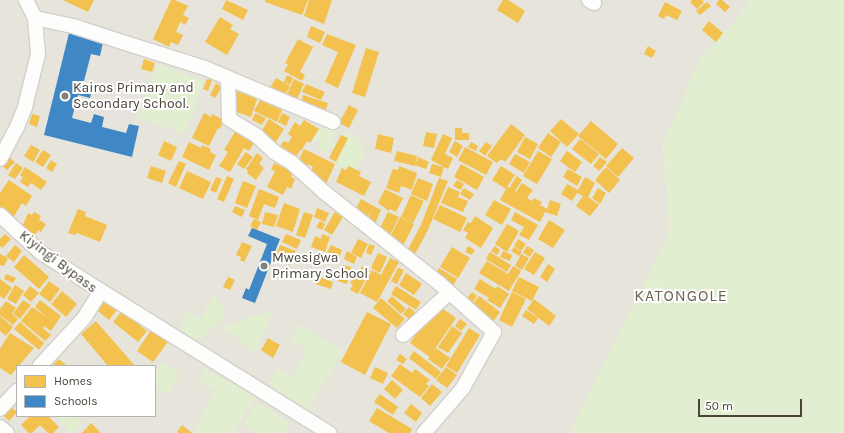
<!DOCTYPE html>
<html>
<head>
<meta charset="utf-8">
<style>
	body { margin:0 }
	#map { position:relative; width:844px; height:433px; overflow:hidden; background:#f4f2ee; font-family:Karla,sans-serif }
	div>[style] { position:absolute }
	.residential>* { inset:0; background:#e7e4dc }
	.green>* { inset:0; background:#e1eecf }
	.parking>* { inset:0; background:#e6e3df }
	.homes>* { inset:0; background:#f2c14e }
	.schools>* { inset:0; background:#3f88c5 }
	.roads { filter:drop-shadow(1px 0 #d2d0cb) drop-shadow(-1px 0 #d2d0cb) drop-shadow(0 1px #d2d0cb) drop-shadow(0 -1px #d2d0cb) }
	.minor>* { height:14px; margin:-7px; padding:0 7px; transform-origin:7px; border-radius:7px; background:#fdfdfc }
	.dots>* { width:11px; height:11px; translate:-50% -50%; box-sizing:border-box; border:2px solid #fff; border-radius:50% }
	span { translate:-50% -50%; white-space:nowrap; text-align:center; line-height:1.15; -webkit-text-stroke:4px #fff; paint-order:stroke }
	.poi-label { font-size:14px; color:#4b4439 }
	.left { translate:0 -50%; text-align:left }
	.street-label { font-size:14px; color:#4b4439 }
	.quarter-label { font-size:16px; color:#6e6250; letter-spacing:1px }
	.legend { position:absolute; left:16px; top:365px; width:140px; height:52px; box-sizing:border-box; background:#fff; border:1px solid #b7b4b0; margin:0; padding:5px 7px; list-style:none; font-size:12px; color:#4b4439 }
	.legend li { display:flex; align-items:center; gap:8px; height:20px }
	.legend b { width:20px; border:1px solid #b7b4b0 }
	.scale { position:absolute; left:698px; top:399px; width:104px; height:18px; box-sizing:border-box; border:2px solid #4b4439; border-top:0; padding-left:5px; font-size:12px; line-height:14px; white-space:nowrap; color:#4b4439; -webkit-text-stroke:3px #fff; paint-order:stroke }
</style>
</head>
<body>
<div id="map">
	<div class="residential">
		<div style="clip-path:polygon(evenodd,0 0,751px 0,732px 24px,663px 145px,670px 233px,591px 388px,571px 433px,0 433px,0 0,17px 366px,155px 366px,155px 416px,17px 416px,17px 366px)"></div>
	</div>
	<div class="green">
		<div style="clip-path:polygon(751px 0,844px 0,844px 433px,571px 433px,591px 388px,670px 233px,663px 145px,700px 58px,732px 24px)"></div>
		<div style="clip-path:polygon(157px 64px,204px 81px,185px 134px,138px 117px)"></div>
		<div style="clip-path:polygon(333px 122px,338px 128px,331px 140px,337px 143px,334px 148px,328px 148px,328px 153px,322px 153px,318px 148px,321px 140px,317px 141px,312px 140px,321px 123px)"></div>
		<div style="clip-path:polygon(346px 132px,360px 138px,364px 159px,358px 164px,357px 170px,348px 166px,342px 168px,339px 167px,338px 169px,333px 168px,348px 139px,341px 135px)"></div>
		<div style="clip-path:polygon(213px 295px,225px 309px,224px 319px,198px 340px,179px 331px,186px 311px,200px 319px)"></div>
		<div style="clip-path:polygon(273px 310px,255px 354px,223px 327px)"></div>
		<div style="clip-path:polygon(299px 324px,343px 351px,307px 412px,267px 388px,278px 369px,292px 376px,307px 350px,290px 340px)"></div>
		<div style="clip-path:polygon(162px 362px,181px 375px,167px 395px,155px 386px,155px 372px)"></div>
		<div style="clip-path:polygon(205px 369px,255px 396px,235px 433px,193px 433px,215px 392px,198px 382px)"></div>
		<div style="clip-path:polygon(257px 403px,290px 422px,284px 433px,256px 433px,244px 425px)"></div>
		<div style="clip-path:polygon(56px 416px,77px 416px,84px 423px,73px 433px,65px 433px,69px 429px)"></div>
	</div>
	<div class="parking">
		<div style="clip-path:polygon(112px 98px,137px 104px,132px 124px,107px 117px)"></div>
	</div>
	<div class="homes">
		<div style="clip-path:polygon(63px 0,94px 0,88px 12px)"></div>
		<div style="clip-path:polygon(171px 0,175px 0,188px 6px,183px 15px,189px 18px,185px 25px,180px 22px,176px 32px,183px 35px,178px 45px,171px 42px,169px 47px,153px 39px)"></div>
		<div style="clip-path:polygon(226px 0,248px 10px,243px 20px,222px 9px)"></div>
		<div style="clip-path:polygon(265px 0,308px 0,302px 15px,265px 2px)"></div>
		<div style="clip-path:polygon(309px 0,332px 0,324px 24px,304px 16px)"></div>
		<div style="clip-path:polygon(503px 0,508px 0,525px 11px,518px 23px,497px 10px)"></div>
		<div style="clip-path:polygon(692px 0,702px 0,704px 2px,697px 9px,690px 2px)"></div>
		<div style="clip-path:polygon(719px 0,722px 0,730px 7px,725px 12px,716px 4px)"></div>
		<div style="clip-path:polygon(665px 2px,682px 11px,677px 20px,666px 15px,664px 19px,658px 16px)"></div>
		<div style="clip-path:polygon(707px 2px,711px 6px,700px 15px,696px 11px)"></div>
		<div style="clip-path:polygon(220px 17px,233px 25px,230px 29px,239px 34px,227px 55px,205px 42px)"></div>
		<div style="clip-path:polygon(709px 21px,723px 33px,716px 42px,702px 30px)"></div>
		<div style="clip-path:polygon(311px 26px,325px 32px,320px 43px,307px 37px)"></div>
		<div style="clip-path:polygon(327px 34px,356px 45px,338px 88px,325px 82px,338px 52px,322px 45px)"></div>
		<div style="clip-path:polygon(298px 39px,313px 47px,300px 72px,305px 75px,302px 81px,284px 71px,288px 65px,298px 70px,285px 63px)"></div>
		<div style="clip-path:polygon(648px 46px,656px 51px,652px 58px,644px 54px)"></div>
		<div style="clip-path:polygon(366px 48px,379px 52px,365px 97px,352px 93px)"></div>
		<div style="clip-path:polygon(144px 59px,155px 63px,152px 72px,141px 69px)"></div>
		<div style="clip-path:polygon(287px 75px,293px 78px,290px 85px,284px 82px)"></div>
		<div style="clip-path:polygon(276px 78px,290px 86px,284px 98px,269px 89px)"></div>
		<div style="clip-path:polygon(207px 79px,212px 80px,208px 91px,203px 89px)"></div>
		<div style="clip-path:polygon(294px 79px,304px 84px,294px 105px,284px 101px)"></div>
		<div style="clip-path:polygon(216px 83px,222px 87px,215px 98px,210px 95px)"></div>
		<div style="clip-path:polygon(306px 84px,325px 92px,321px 100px,302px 92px)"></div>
		<div style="clip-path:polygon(234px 90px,257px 99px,251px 117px,230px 110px)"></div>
		<div style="clip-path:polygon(303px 95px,328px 103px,324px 116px,299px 107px)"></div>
		<div style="clip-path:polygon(260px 100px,282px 110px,277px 122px,254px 111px)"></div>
		<div style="clip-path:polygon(349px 105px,358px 110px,349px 128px,339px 123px)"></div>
		<div style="clip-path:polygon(204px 113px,211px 117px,212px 114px,224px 120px,220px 129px,218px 128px,209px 146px,192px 138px)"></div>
		<div style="clip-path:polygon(255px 113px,266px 118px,262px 125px,252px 120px)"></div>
		<div style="clip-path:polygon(282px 113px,290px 117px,286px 126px,278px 122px)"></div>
		<div style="clip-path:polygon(32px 114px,40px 116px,37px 127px,29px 124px)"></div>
		<div style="clip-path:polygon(269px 119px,284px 129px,274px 145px,259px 135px)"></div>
		<div style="clip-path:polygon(561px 119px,579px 134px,567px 147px,550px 131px)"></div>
		<div style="clip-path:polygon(304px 120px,319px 129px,310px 143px,307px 141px,301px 151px,295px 147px,300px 151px,295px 158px,278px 149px,284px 141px,288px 143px,292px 137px,288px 134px,295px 122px,300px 126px)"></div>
		<div style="clip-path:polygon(591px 121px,618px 144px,606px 159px,578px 136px)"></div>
		<div style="clip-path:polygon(511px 124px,525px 135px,505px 162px,501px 159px,497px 163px,487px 156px)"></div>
		<div style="clip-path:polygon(455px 128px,462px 128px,462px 133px,469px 133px,469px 140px,455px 140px)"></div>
		<div style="clip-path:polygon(236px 130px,255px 141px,249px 151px,244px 148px,230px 172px,219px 166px,228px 152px,224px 150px)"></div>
		<div style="clip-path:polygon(426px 132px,437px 134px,434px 148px,423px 146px)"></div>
		<div style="clip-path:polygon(548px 133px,561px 142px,551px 157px,538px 148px)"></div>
		<div style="clip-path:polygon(378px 134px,394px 138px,391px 153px,375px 149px)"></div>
		<div style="clip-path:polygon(443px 134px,452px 138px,445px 154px,453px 158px,448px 169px,431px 160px)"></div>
		<div style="clip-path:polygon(341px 135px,348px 138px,336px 162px,329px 158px)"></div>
		<div style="clip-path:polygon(525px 137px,538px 144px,530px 159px,517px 152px)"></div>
		<div style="clip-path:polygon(580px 139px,599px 154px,591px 164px,572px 149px)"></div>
		<div style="clip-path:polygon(164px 141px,177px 147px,171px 161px,158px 155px)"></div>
		<div style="clip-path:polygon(455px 141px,463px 146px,457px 157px,449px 152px)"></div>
		<div style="clip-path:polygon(189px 142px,201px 148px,202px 145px,211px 149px,210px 152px,216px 155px,209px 170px,182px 157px)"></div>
		<div style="clip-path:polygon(471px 142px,478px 146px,476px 151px,468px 147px)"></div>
		<div style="clip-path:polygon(486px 142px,492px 146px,485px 156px,479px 151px)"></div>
		<div style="clip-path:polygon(31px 145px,40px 150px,33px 162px,24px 156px)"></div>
		<div style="clip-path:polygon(465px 147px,493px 162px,486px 175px,458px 160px)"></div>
		<div style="clip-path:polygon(622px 148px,634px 158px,618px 177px,606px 166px)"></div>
		<div style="clip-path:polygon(304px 149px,335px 164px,326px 184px,308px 176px,313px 167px,308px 164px,306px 168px,297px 164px)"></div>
		<div style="clip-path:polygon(43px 150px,51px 155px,43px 167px,35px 162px)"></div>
		<div style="clip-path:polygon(397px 151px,417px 156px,415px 166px,394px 161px)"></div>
		<div style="clip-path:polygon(538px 151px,552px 159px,537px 184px,523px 176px)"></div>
		<div style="clip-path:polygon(567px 151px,582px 162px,575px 172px,560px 161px)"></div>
		<div style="clip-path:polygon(246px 152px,253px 157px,244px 169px,237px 164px)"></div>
		<div style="clip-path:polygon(257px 153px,263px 158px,259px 164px,264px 168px,256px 180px,247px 173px,248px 171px,246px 169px)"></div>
		<div style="clip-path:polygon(515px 154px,530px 162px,524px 173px,509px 164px)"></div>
		<div style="clip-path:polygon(418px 157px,429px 162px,426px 169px,415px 165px)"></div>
		<div style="clip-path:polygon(600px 157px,607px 162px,599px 171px,593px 166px)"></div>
		<div style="clip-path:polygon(10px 158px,15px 162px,7px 170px,2px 166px)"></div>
		<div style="clip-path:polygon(51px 160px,57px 164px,52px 172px,46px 168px)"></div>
		<div style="clip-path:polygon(179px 161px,186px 164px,176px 187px,168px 183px)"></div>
		<div style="clip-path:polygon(16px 163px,23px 168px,15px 179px,8px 175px)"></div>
		<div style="clip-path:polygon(274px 163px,293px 172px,291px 177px,295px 179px,291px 189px,287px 187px,283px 195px,267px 187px,275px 171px,271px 169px)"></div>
		<div style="clip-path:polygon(432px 164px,444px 167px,441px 177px,429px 173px)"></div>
		<div style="clip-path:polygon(461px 164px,484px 177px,477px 190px,454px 177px)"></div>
		<div style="clip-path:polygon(151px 166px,166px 171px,162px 183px,147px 178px)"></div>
		<div style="clip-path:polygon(349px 166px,361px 172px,359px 176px,371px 182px,364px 196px,336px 182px,342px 168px,346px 170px)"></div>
		<div style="clip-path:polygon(399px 166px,417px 173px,412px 190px,401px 186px,399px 193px,386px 188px,393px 169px,398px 170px)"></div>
		<div style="clip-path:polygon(501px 166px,515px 175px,507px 187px,509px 188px,517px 176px,522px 180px,515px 191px,516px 192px,522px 183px,533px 190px,527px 198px,532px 201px,534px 198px,542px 202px,540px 205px,547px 209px,550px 200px,561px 204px,557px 216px,545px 212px,540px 222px,500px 200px,506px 189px,492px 180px)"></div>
		<div style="clip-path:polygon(25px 167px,47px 182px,41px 190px,31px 183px,28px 187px,20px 182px,23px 177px,20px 175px)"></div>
		<div style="clip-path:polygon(606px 167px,620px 180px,609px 193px,595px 180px)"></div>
		<div style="clip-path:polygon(568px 169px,582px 177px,577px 186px,563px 177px)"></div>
		<div style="clip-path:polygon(187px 171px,211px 182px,203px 199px,179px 188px)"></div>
		<div style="clip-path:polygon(227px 176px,234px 179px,224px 202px,217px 199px)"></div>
		<div style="clip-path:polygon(216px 177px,222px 179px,216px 193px,210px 190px)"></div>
		<div style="clip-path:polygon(585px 177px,595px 183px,588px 197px,599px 205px,590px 216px,576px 206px,583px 196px,577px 193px,572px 201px,561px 194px,567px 184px,578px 190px)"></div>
		<div style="clip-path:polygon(418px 178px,433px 184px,427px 201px,411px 194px)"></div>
		<div style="clip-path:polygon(439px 178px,448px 181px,428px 230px,414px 256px,407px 251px,421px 225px)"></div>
		<div style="clip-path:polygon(9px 180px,32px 196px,26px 206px,22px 203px,13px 218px,0 210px,0 193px)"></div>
		<div style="clip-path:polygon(457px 180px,464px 184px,461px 190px,453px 186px)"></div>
		<div style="clip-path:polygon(243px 181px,256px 186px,247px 208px,235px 203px)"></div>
		<div style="clip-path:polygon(448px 187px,460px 192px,458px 197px,468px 201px,463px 212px,441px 203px)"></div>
		<div style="clip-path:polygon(464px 188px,474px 194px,470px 200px,460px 194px)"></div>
		<div style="clip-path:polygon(598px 188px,606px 193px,600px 204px,592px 198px)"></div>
		<div style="clip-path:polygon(259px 189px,279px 197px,275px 208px,264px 204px,258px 220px,249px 216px)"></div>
		<div style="clip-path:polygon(385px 189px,403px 198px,396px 212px,390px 209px,389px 211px,378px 203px)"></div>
		<div style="clip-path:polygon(411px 195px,424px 201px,413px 223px,401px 217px)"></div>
		<div style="clip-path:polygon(361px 199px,381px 210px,375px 224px,367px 220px,372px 209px,367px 218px,354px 212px)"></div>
		<div style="clip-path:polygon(494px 200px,511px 209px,502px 225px,485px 215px)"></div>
		<div style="clip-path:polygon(284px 203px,300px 209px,293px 232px,276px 226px)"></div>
		<div style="clip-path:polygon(440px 205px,467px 218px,460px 232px,433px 219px)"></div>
		<div style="clip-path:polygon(235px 206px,245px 210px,242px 217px,232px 212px)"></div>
		<div style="clip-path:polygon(317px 208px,329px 213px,325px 222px,314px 217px)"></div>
		<div style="clip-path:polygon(78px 209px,86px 212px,85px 216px,107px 225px,100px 242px,77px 233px,75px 235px,68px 233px)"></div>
		<div style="clip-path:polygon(34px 212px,41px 216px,39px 220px,46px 224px,41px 232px,38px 230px,34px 237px,21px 229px,28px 213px,32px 215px)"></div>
		<div style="clip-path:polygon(265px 212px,278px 215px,274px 227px,262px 224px)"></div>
		<div style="clip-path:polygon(304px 212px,313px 215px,305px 238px,296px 235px)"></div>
		<div style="clip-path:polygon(335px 212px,343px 217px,332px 235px,324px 230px)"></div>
		<div style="clip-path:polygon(388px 212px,399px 217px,388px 239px,377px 234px)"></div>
		<div style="clip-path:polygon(515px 212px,538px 225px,529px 240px,519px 235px,524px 227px,511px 220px)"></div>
		<div style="clip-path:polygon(475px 216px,493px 228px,481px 248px,465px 238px,468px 233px,463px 230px,468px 222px,471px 223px)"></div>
		<div style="clip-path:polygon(400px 217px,414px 224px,403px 246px,389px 239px)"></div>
		<div style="clip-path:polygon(254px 219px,261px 222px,257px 230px,250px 226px)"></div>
		<div style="clip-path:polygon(549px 220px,565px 230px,553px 248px,538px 239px)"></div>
		<div style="clip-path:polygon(320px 221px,325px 224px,322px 230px,316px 227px)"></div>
		<div style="clip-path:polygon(507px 224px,519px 231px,507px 252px,495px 244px)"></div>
		<div style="clip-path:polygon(5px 234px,11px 239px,2px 248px,0 246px,0 239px)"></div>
		<div style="clip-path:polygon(286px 234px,301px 240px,297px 249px,282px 242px)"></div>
		<div style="clip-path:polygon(322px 234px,330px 237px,325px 252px,311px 247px,315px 236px,321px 239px)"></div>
		<div style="clip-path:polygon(358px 239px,368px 244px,361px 258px,351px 253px)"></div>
		<div style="clip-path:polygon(518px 239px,526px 244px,521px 251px,514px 246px)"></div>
		<div style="clip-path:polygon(242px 242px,252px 246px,244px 262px,240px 260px,241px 257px,236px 255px)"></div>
		<div style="clip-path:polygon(369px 244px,375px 246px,371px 255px,366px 253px)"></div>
		<div style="clip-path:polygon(15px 245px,22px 251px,14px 262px,6px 256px)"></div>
		<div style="clip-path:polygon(280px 245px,296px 251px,290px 265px,275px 258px)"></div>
		<div style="clip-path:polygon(331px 245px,342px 250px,339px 257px,327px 252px)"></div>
		<div style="clip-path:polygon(468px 246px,475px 250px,472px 255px,465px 252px)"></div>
		<div style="clip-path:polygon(495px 246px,500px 250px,497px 255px,491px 251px)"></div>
		<div style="clip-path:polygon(527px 246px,534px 250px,530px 257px,523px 253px)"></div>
		<div style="clip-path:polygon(452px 247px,470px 258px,458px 278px,440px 267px)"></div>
		<div style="clip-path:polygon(514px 247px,522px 252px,519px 256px,511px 251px)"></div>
		<div style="clip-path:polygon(347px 251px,357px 257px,354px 264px,344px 259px)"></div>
		<div style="clip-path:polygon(503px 251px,512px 255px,510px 261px,500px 257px)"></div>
		<div style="clip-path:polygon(490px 252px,511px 265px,507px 272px,486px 259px)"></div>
		<div style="clip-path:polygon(535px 252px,545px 258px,534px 275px,524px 269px)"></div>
		<div style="clip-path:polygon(378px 253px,387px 257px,380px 273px,371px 268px)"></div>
		<div style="clip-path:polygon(0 254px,8px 258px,4px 266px,0 265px)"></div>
		<div style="clip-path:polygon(521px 254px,529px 258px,522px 270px,515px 266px)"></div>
		<div style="clip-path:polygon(24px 255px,49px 277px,39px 289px,14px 267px)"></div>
		<div style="clip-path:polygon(390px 258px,399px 262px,377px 302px,360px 293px,372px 270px,381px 275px)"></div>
		<div style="clip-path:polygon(487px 261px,508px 274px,513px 266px,521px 271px,509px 291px,479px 273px)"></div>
		<div style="clip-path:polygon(548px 264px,555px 269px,547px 282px,540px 277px)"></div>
		<div style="clip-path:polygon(343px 265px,351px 267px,347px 284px,338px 281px)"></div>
		<div style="clip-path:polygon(362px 266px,370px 270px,358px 294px,350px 290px,353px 285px,350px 283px,355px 275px,357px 276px)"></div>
		<div style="clip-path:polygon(398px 268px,404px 270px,397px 284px,391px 281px)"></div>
		<div style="clip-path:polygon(439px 268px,457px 279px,453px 286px,435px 274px)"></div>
		<div style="clip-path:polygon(406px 273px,422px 284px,414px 295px,399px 285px)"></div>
		<div style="clip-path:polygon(6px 274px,16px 278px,13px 283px,4px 279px)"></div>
		<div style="clip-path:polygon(228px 277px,235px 280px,230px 290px,223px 287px)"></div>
		<div style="clip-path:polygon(319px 277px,333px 282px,331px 289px,316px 284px)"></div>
		<div style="clip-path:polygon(519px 277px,539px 287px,532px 301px,512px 291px)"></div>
		<div style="clip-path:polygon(0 279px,12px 288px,4px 299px,0 296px)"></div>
		<div style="clip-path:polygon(480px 279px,496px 289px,497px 286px,509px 294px,500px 308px,487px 300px,489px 298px,474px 289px)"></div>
		<div style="clip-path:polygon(49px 281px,60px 289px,50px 302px,39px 294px)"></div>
		<div style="clip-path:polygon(15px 285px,24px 291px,16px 304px,7px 299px)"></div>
		<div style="clip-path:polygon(30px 286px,39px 293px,31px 302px,23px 295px)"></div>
		<div style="clip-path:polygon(396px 286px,421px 302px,416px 310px,391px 294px)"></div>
		<div style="clip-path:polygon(62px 291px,77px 304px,66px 317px,51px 304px)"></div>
		<div style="clip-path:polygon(472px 292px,477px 296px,471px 305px,465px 301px)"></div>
		<div style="clip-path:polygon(512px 292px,526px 299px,512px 327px,499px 320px)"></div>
		<div style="clip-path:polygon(392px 296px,406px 309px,401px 314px,387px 301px)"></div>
		<div style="clip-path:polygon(479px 296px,500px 312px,493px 322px,471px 306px)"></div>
		<div style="clip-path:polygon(101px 298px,117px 310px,109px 320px,94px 308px)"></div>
		<div style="clip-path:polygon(381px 298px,405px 319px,397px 328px,373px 308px)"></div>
		<div style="clip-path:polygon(534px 299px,556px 316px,549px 326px,527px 309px)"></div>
		<div style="clip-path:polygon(23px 300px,31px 305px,20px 319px,13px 314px)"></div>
		<div style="clip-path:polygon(40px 300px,61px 316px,51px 331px,44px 326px,43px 328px,51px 335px,45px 341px,21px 321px,32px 307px,47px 317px,35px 307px)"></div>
		<div style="clip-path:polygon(6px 301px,16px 308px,12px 314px,18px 319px,13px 325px,0 315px,0 309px)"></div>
		<div style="clip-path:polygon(436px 304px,456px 318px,432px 353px,436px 348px,450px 358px,442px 369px,428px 359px,430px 357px,410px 343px)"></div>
		<div style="clip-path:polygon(409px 307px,416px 313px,410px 320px,403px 314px)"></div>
		<div style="clip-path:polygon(526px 310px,538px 318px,534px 324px,522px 316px)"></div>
		<div style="clip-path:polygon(122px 311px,147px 331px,138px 342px,113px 322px)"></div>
		<div style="clip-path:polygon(367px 312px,391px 324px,365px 375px,341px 362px)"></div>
		<div style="clip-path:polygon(0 316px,13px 327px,6px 336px,0 331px)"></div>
		<div style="clip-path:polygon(460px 319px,467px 324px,461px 331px,455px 326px)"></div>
		<div style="clip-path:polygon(96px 321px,135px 366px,108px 366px,81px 334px)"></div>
		<div style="clip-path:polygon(20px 322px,44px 343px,39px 350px,14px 329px)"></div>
		<div style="clip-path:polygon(452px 326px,462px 333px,448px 353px,438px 347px)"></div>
		<div style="clip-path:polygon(153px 327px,170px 339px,153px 362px,137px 351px)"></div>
		<div style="clip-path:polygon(469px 328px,480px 335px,457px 373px,446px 366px)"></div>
		<div style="clip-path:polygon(10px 333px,34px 348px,11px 375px,0 368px,0 349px)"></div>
		<div style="clip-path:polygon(268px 338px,280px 345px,273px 358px,261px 350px)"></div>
		<div style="clip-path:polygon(414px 351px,441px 372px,436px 379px,409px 358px)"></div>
		<div style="clip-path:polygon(400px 354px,407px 359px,403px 364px,396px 360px)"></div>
		<div style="clip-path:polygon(59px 359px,67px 366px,52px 366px)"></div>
		<div style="clip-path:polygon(400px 364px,412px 373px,415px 369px,430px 380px,426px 384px,429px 386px,420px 397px,391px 376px)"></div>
		<div style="clip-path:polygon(375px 367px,388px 373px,383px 384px,370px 378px)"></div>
		<div style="clip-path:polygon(446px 367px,457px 375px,447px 388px,436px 380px)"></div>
		<div style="clip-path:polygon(392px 380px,403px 390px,395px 399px,384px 389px)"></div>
		<div style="clip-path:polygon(432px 384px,442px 392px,430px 406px,421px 398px)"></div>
		<div style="clip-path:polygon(380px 394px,398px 407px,393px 415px,374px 402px)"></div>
		<div style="clip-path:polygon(8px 403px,17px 412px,9px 421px,0 412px)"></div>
		<div style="clip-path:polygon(411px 404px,422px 413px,416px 422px,404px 413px)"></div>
		<div style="clip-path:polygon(377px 408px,412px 429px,410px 433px,389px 433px,369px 421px)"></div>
		<div style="clip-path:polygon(30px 416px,48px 416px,59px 427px,53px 433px,48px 433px,40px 425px,32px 433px,29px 433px,21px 425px)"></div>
		<div style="clip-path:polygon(91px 423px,101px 433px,82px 433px)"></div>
		<div style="clip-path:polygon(182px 425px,192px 433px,179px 433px,177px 432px)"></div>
	</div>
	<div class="schools">
		<div style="clip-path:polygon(69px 33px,103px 42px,100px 56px,91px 54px,83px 85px,92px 88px,90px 98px,78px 95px,72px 118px,91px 123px,94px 114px,104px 117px,102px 127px,126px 133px,129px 124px,139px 126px,132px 157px,44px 135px)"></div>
		<div style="clip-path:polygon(252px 228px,280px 239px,255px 303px,242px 298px,246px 288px,249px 290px,267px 244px,248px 236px)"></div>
	</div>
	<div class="roads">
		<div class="minor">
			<div style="left:589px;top:0;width:6px;rotate:31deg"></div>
			<div style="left:35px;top:18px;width:39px;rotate:12deg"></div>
			<div style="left:73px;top:26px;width:45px;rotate:18deg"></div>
			<div style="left:116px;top:40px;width:93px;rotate:17.5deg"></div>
			<div style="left:205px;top:68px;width:25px;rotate:23deg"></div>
			<div style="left:228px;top:78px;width:41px;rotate:88.6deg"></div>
			<div style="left:229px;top:119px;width:33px;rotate:31deg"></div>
			<div style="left:257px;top:136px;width:23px;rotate:43deg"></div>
			<div style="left:274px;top:152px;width:21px;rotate:31deg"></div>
			<div style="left:292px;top:163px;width:43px;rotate:42.2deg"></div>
			<div style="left:324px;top:192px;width:147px;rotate:38.4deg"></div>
			<div style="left:439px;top:283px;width:74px;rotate:41.7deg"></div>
			<div style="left:494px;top:332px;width:64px;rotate:119deg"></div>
			<div style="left:463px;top:388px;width:60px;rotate:130.9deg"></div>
			<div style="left:228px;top:78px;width:114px;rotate:22.7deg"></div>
			<div style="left:0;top:159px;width:36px;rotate:-62deg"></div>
			<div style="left:17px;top:127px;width:22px;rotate:-68deg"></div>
			<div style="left:25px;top:107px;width:55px;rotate:-76.2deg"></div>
			<div style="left:38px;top:54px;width:36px;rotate:-95deg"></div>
			<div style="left:35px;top:18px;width:20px;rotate:-117deg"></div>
			<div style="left:0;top:215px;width:54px;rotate:42.8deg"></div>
			<div style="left:40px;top:252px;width:72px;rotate:32.6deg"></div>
			<div style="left:101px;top:291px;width:31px;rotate:122deg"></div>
			<div style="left:85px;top:317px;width:67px;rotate:132.6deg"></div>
			<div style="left:101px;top:291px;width:269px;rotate:31.9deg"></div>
			<div style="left:403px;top:335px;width:62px;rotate:-42.4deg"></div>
			<div style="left:0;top:409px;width:25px;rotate:-47deg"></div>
			<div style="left:0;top:427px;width:9px;rotate:41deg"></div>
		</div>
	</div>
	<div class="dots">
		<div style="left:65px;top:96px;background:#868178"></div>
		<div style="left:264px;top:266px;background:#868178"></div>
	</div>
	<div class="poi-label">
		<span class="left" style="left:73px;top:96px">Kairos Primary and<br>Secondary School.</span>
		<span class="left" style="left:272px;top:266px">Mwesigwa<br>Primary School</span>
	</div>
	<div class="street-label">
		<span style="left:58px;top:262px;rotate:37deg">Kiyingi Bypass</span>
	</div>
	<div class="quarter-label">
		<span style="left:681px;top:296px">KATONGOLE</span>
	</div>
	<ul class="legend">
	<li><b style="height:11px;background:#f2c14e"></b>Homes</li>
	<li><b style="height:11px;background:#3f88c5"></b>Schools</li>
	</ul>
	<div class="scale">50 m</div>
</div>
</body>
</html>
